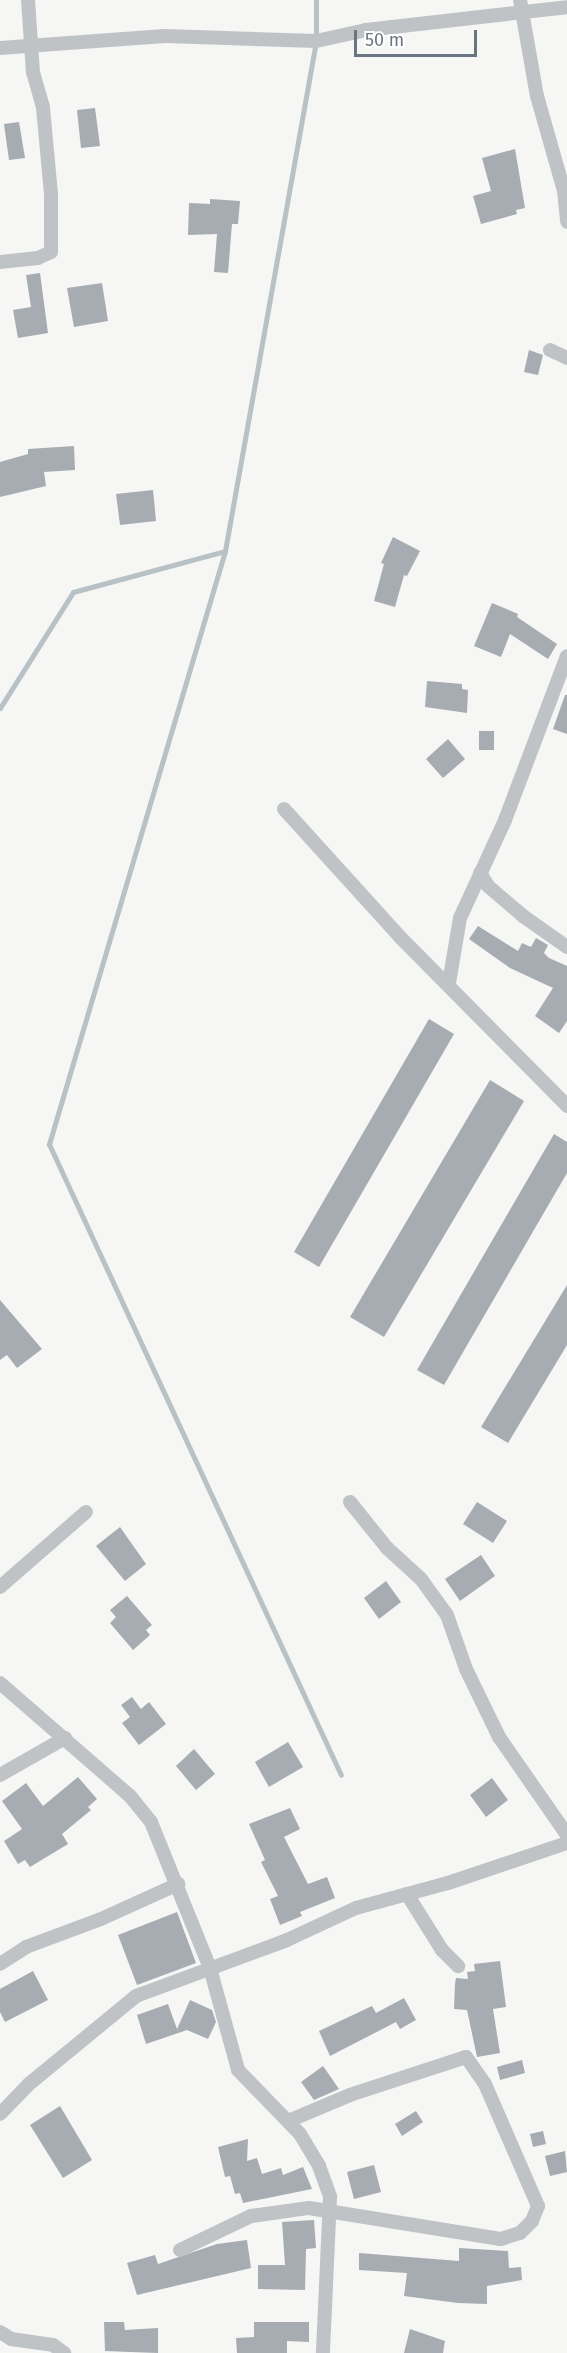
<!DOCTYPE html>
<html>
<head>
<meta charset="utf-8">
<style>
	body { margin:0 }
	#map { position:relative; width:567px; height:2353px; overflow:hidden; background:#f6f6f4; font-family:"Fira Sans",sans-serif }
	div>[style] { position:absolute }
	.stream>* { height:5px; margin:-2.5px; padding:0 2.5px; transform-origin:2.5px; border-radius:2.5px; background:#b8c1c5 }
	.building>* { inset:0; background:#a6acb1 }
	.minor>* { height:14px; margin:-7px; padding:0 7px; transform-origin:7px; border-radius:7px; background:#c0c3c6 }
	span { translate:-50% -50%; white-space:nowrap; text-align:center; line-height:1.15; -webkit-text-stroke:6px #fff; paint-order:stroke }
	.scale { position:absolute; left:354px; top:30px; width:123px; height:27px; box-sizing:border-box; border:3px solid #697580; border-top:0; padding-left:8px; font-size:18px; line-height:21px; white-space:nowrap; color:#697580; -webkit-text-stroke:4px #fff; paint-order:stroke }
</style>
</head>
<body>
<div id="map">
	<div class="stream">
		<div style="left:316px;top:0;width:41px;rotate:90deg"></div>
		<div style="left:316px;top:41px;width:518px;rotate:100.12deg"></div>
		<div style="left:225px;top:551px;width:619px;rotate:106.53deg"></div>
		<div style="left:49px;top:1144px;width:695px;rotate:65.17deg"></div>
		<div style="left:0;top:708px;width:137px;rotate:-57.8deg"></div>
		<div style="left:73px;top:592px;width:157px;rotate:-15.1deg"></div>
	</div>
	<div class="building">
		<div style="clip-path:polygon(95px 108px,100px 146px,81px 148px,77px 110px)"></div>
		<div style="clip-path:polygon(19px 122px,25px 158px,9px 160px,4px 124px)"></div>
		<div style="clip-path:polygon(515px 149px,525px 208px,516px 210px,517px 214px,481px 224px,473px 196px,491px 191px,482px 158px)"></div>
		<div style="clip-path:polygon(210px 199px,240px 201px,238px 224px,232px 224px,228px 273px,214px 272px,217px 234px,188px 235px,189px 203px,210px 204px)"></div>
		<div style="clip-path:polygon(40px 273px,48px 333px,18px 338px,13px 310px,31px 307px,26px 275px)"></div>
		<div style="clip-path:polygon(102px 283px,108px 321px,74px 327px,67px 288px)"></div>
		<div style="clip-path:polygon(529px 350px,543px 355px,538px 375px,524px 372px)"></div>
		<div style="clip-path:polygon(74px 446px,75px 470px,44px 472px,46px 486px,0 497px,0 462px,28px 454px,28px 449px)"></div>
		<div style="clip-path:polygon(153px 490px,156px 521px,120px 525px,116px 494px)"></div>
		<div style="clip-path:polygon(393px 537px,420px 551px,407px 576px,404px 575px,395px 607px,374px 601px,384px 564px,381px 563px)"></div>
		<div style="clip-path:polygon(492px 603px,518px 614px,517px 617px,557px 644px,548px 659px,510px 634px,501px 657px,474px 646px)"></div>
		<div style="clip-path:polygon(427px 681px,462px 684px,462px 689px,468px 690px,467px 713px,425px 707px)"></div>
		<div style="clip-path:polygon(565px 695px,567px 695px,567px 734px,553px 729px)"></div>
		<div style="clip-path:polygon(479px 731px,494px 731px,494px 750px,479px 750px)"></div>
		<div style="clip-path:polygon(448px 739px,465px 759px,443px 778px,426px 759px)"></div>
		<div style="clip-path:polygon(478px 926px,518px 951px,522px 943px,531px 947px,536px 938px,548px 945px,544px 953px,549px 958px,567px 966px,567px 1021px,559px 1033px,535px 1016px,553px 988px,510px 968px,469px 939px)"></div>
		<div style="clip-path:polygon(429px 1019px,454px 1034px,319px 1267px,294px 1252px)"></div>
		<div style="clip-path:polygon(490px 1080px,524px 1101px,384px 1337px,350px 1317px)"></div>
		<div style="clip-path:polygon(554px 1134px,567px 1142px,567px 1173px,444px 1385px,417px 1370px)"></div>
		<div style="clip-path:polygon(567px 1285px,567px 1345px,508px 1443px,481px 1427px)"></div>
		<div style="clip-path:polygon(0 1300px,42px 1349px,17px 1368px,7px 1355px,0 1360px)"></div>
		<div style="clip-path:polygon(477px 1502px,507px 1521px,493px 1543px,463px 1524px)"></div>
		<div style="clip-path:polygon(120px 1527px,146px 1564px,125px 1581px,96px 1546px)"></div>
		<div style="clip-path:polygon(481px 1555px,495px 1576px,460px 1601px,445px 1579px)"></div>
		<div style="clip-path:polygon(386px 1581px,401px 1602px,379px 1619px,364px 1598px)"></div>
		<div style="clip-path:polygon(127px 1596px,152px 1625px,146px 1630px,150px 1635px,133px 1650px,110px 1623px,116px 1617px,110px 1610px)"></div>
		<div style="clip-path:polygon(132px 1697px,141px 1709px,149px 1702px,166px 1724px,139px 1745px,122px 1723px,130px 1717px,121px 1705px)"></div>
		<div style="clip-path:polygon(288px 1742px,303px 1767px,269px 1787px,255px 1762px)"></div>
		<div style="clip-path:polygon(194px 1749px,215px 1774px,196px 1790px,176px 1766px)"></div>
		<div style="clip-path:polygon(78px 1777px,97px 1799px,88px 1807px,91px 1810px,62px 1834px,68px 1844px,30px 1867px,25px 1860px,18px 1864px,4px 1841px,22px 1829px,2px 1801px,26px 1783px,43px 1806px)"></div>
		<div style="clip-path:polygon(492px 1778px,508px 1800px,486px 1817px,470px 1795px)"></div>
		<div style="clip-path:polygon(290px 1808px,300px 1829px,284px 1837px,308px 1884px,327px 1877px,335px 1898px,300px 1912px,302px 1916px,280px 1925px,270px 1899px,278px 1896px,261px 1862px,265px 1860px,249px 1824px)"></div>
		<div style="clip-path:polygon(177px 1912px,196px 1963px,137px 1985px,118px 1935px)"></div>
		<div style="clip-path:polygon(500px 1961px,506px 2007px,493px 2009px,500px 2053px,477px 2057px,467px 2010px,454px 2009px,455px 1984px,456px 1978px,468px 1979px,467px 1972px,475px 1971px,474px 1964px)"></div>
		<div style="clip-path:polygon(33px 1971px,48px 2000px,5px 2022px,0 2012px,0 1989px)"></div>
		<div style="clip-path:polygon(404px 1998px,416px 2020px,400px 2029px,396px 2022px,330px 2056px,319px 2031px,372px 2006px,376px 2013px)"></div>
		<div style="clip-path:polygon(190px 2000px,212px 2010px,216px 2022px,208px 2039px,187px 2030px,146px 2044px,137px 2015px,168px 2004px,177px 2029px)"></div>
		<div style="clip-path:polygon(522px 2060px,525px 2073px,500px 2080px,497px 2067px)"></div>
		<div style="clip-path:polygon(323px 2066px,339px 2089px,314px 2100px,301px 2082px)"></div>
		<div style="clip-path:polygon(60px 2106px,92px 2160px,63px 2178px,30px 2125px)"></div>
		<div style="clip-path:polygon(416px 2111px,423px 2122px,402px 2136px,395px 2124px)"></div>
		<div style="clip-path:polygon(543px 2131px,546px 2144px,533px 2147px,530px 2134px)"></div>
		<div style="clip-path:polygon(248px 2139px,247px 2161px,257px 2158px,262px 2174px,281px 2168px,283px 2175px,303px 2167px,312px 2189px,243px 2203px,240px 2193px,235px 2194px,230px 2176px,225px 2177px,218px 2147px)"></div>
		<div style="clip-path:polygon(565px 2151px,567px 2172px,550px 2176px,545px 2156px)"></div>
		<div style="clip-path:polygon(374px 2165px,381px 2192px,354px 2199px,347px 2172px)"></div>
		<div style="clip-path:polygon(314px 2220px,316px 2248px,306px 2249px,305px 2290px,258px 2289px,258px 2265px,285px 2265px,282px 2222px)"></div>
		<div style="clip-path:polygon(247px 2240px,251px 2268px,137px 2295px,127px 2263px,155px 2255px,158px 2264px,217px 2244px)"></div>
		<div style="clip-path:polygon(459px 2248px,508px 2251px,509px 2268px,521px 2267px,522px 2280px,487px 2286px,487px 2304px,458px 2303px,404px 2296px,407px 2273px,359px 2270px,359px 2253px,459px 2261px)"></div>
		<div style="clip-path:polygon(104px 2322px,124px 2322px,125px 2330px,158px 2328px,158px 2353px,105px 2351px)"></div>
		<div style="clip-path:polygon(254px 2322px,309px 2322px,309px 2342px,287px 2341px,287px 2353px,237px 2353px,236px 2338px,254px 2337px)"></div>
		<div style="clip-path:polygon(410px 2329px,445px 2341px,443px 2353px,404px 2353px)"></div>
	</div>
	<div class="minor">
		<div style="left:520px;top:0;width:97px;rotate:80deg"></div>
		<div style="left:537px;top:96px;width:99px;rotate:74.1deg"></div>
		<div style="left:564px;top:191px;width:31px;rotate:84deg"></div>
		<div style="left:0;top:48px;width:165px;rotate:-4.2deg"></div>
		<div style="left:165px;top:36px;width:151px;rotate:1.9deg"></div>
		<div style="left:316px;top:41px;width:51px;rotate:-12.4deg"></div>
		<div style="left:366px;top:30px;width:202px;rotate:-6.5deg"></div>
		<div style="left:0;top:262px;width:38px;rotate:-6deg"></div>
		<div style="left:38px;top:258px;width:14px;rotate:-25deg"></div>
		<div style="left:51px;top:252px;width:58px;rotate:-90deg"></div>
		<div style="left:51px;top:194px;width:87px;rotate:-95.3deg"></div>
		<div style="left:43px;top:107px;width:35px;rotate:-106deg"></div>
		<div style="left:33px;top:73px;width:73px;rotate:-93.9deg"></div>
		<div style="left:550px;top:350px;width:19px;rotate:25deg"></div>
		<div style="left:284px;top:809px;width:173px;rotate:47.8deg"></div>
		<div style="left:400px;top:937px;width:238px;rotate:45.3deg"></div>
		<div style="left:480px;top:873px;width:15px;rotate:58deg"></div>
		<div style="left:488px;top:886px;width:46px;rotate:40.6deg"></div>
		<div style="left:523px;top:916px;width:54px;rotate:35.2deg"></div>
		<div style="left:449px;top:983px;width:66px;rotate:-80.4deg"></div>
		<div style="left:460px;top:918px;width:108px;rotate:-65.3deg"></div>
		<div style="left:505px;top:820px;width:175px;rotate:-69.3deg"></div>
		<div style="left:350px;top:1502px;width:59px;rotate:51.2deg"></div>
		<div style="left:387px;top:1548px;width:46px;rotate:42.4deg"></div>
		<div style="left:421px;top:1579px;width:44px;rotate:54.2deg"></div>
		<div style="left:447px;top:1615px;width:57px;rotate:70.6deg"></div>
		<div style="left:466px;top:1669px;width:76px;rotate:64.1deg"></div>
		<div style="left:499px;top:1737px;width:119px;rotate:55.2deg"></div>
		<div style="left:0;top:1587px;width:114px;rotate:-41.1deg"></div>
		<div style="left:0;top:1683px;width:172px;rotate:41deg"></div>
		<div style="left:130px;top:1796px;width:33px;rotate:51deg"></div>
		<div style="left:151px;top:1822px;width:157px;rotate:68deg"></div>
		<div style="left:210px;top:1968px;width:106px;rotate:74.6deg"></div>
		<div style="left:238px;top:2070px;width:89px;rotate:45.9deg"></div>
		<div style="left:300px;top:2134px;width:37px;rotate:59deg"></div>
		<div style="left:319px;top:2166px;width:33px;rotate:70deg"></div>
		<div style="left:330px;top:2197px;width:156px;rotate:92.6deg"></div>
		<div style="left:0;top:1775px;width:75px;rotate:-29.6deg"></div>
		<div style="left:407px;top:1894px;width:66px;rotate:58deg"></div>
		<div style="left:442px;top:1950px;width:23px;rotate:45deg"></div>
		<div style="left:0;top:1964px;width:31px;rotate:-33deg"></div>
		<div style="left:26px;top:1947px;width:80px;rotate:-20.5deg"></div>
		<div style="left:101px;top:1919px;width:85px;rotate:-24.4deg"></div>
		<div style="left:0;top:2114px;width:42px;rotate:-46deg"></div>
		<div style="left:29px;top:2084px;width:139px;rotate:-39.4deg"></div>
		<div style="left:136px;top:1996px;width:161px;rotate:-20.3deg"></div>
		<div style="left:287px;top:1940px;width:76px;rotate:-24.9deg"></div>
		<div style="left:356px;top:1908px;width:95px;rotate:-15.2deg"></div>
		<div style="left:448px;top:1883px;width:126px;rotate:-18.6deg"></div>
		<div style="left:180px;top:2250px;width:79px;rotate:-25.6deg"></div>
		<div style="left:251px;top:2216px;width:59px;rotate:-7.9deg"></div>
		<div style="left:309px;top:2208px;width:194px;rotate:9.2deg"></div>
		<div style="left:501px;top:2239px;width:20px;rotate:-18deg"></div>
		<div style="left:520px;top:2233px;width:17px;rotate:-45deg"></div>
		<div style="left:532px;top:2221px;width:16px;rotate:-68deg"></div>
		<div style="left:538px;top:2206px;width:133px;rotate:-113.5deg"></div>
		<div style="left:485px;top:2084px;width:33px;rotate:-125deg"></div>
		<div style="left:466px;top:2057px;width:122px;rotate:161.9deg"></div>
		<div style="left:350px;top:2095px;width:67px;rotate:157.2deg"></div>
		<div style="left:0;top:2332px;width:13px;rotate:32deg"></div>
		<div style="left:11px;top:2339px;width:42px;rotate:8.1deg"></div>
		<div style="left:53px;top:2345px;width:14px;rotate:36deg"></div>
	</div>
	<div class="scale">50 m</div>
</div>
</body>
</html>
